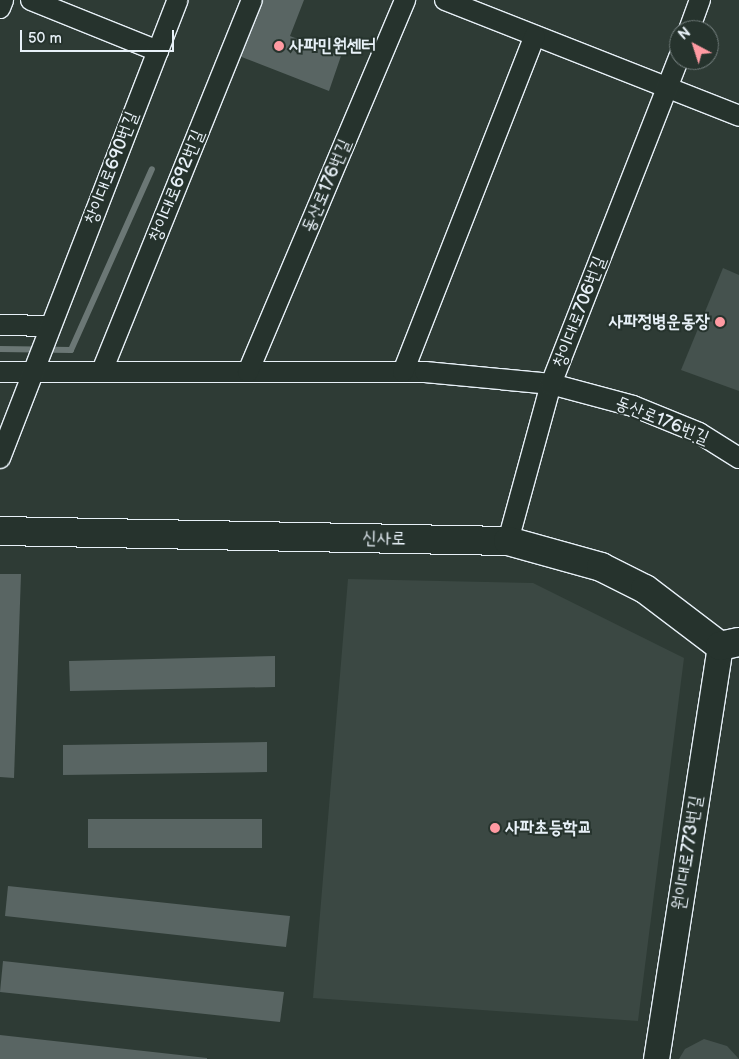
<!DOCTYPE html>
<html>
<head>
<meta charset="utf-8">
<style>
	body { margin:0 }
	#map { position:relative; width:739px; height:1059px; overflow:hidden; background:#2e3b35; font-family:"Balsamiq Sans","Poor Story",sans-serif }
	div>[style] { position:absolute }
	.built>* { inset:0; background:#3b4843 }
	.green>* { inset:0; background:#45524e }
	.stream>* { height:6px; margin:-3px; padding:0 3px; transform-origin:3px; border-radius:3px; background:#6b7775 }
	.building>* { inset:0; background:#596563 }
	.roads { filter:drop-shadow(1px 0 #e8f1f8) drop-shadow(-1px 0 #e8f1f8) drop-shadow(0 1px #e8f1f8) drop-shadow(0 -1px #e8f1f8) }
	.minor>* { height:20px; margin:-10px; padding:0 10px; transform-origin:10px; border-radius:10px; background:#26332d }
	.tertiary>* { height:25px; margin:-12.5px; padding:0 12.5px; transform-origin:12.5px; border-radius:12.5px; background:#26332d }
	.secondary>* { height:28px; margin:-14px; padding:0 14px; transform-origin:14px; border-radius:14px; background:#26332d }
	.dots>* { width:14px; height:14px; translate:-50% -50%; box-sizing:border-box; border:2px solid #26332d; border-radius:50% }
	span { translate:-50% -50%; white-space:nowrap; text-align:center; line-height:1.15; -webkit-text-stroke:4px #26332d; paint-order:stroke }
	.poi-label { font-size:18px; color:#e8f1f8; font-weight:700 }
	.left { translate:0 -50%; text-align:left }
	.right { translate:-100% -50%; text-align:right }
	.street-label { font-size:18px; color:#e8f1f8 }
	.north { position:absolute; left:669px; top:20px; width:50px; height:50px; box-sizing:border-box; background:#26332d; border:1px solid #747f7e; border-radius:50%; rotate:320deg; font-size:14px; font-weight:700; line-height:20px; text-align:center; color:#e8f1f8 }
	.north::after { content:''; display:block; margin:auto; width:18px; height:22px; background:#ff9aa2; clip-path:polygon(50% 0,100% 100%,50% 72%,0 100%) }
	.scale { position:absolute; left:20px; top:30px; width:154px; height:22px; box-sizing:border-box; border:2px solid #e8f1f8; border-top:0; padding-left:6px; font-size:15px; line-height:18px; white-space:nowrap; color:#e8f1f8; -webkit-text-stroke:4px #26332d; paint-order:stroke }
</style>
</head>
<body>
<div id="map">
	<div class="built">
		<div style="clip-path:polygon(348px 579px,533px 583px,684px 658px,638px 1021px,313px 998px)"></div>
	</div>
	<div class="green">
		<div style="clip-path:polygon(723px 268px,739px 275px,739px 391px,681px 370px)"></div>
		<div style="clip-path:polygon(704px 1039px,727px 1046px,739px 1059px,679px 1059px,685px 1049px)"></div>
	</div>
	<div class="stream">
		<div style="left:0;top:349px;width:71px;rotate:0.8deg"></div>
		<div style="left:71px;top:350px;width:198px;rotate:-65.9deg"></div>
	</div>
	<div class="building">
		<div style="clip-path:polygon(260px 0,304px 0,290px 36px,341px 56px,329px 91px,239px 56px)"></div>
		<div style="clip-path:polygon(0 574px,21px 574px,14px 778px,0 777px)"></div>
		<div style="clip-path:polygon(275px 656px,275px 687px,70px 691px,69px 661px)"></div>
		<div style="clip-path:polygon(267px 742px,267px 772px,63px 775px,63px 745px)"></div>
		<div style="clip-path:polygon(88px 819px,262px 819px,262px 848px,88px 848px)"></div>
		<div style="clip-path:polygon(8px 886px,290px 916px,286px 947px,5px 916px)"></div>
		<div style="clip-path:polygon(3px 961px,284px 992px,280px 1022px,0 992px)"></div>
		<div style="clip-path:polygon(0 1035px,207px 1058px,207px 1059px,0 1059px)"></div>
	</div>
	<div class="roads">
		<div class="minor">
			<div style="left:31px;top:0;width:137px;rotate:21.9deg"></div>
			<div style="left:445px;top:0;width:316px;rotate:21.5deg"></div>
			<div style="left:0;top:8px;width:9px;rotate:-69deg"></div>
			<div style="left:689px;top:30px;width:32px;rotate:-70deg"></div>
			<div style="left:0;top:325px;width:50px;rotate:1.1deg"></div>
			<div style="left:102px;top:371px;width:400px;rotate:-68deg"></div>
			<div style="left:0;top:372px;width:425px"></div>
			<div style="left:425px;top:372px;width:127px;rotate:5.4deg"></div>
			<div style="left:551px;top:384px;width:85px;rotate:15deg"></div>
			<div style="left:633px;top:406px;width:71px;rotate:22.2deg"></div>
			<div style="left:699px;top:433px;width:47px;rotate:32deg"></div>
			<div style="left:248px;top:372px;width:404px;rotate:-67.1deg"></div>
			<div style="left:403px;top:372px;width:361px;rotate:-68.6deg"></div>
			<div style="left:0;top:458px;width:491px;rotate:-68.8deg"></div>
			<div style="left:508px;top:541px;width:163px;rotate:-74.7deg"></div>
			<div style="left:551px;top:384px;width:351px;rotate:-68.6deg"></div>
		</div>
		<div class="tertiary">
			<div style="left:656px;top:1059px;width:418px;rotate:-81.2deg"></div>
		</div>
		<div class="secondary">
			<div style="left:0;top:531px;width:508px;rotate:1.13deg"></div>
			<div style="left:508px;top:541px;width:97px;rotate:15.6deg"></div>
			<div style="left:601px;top:567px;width:49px;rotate:26.6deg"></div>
			<div style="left:645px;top:589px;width:94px;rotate:37.2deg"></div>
			<div style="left:720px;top:646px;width:19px;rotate:-12deg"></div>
		</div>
	</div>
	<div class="dots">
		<div style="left:279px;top:46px;background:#ff9aa2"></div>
		<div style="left:720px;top:322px;background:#ff9aa2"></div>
		<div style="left:495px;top:828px;background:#ff9aa2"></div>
	</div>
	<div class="poi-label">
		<span class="left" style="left:289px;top:46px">사파민원센터</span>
		<span class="right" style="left:710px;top:322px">사파정병운동장</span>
		<span class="left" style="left:505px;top:828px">사파초등학교</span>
	</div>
	<div class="street-label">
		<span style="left:112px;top:168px;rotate:-69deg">창이대로690번길</span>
		<span style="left:177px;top:186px;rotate:-68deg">창이대로692번길</span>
		<span style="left:327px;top:186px;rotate:-67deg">동산로176번길</span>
		<span style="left:580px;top:312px;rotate:-69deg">창이대로706번길</span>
		<span style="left:662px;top:421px;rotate:22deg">동산로176번길</span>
		<span style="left:384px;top:539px;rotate:1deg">신사로</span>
		<span style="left:688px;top:853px;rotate:-81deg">원이대로773번길</span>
	</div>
	<div class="north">N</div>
	<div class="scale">50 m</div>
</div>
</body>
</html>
